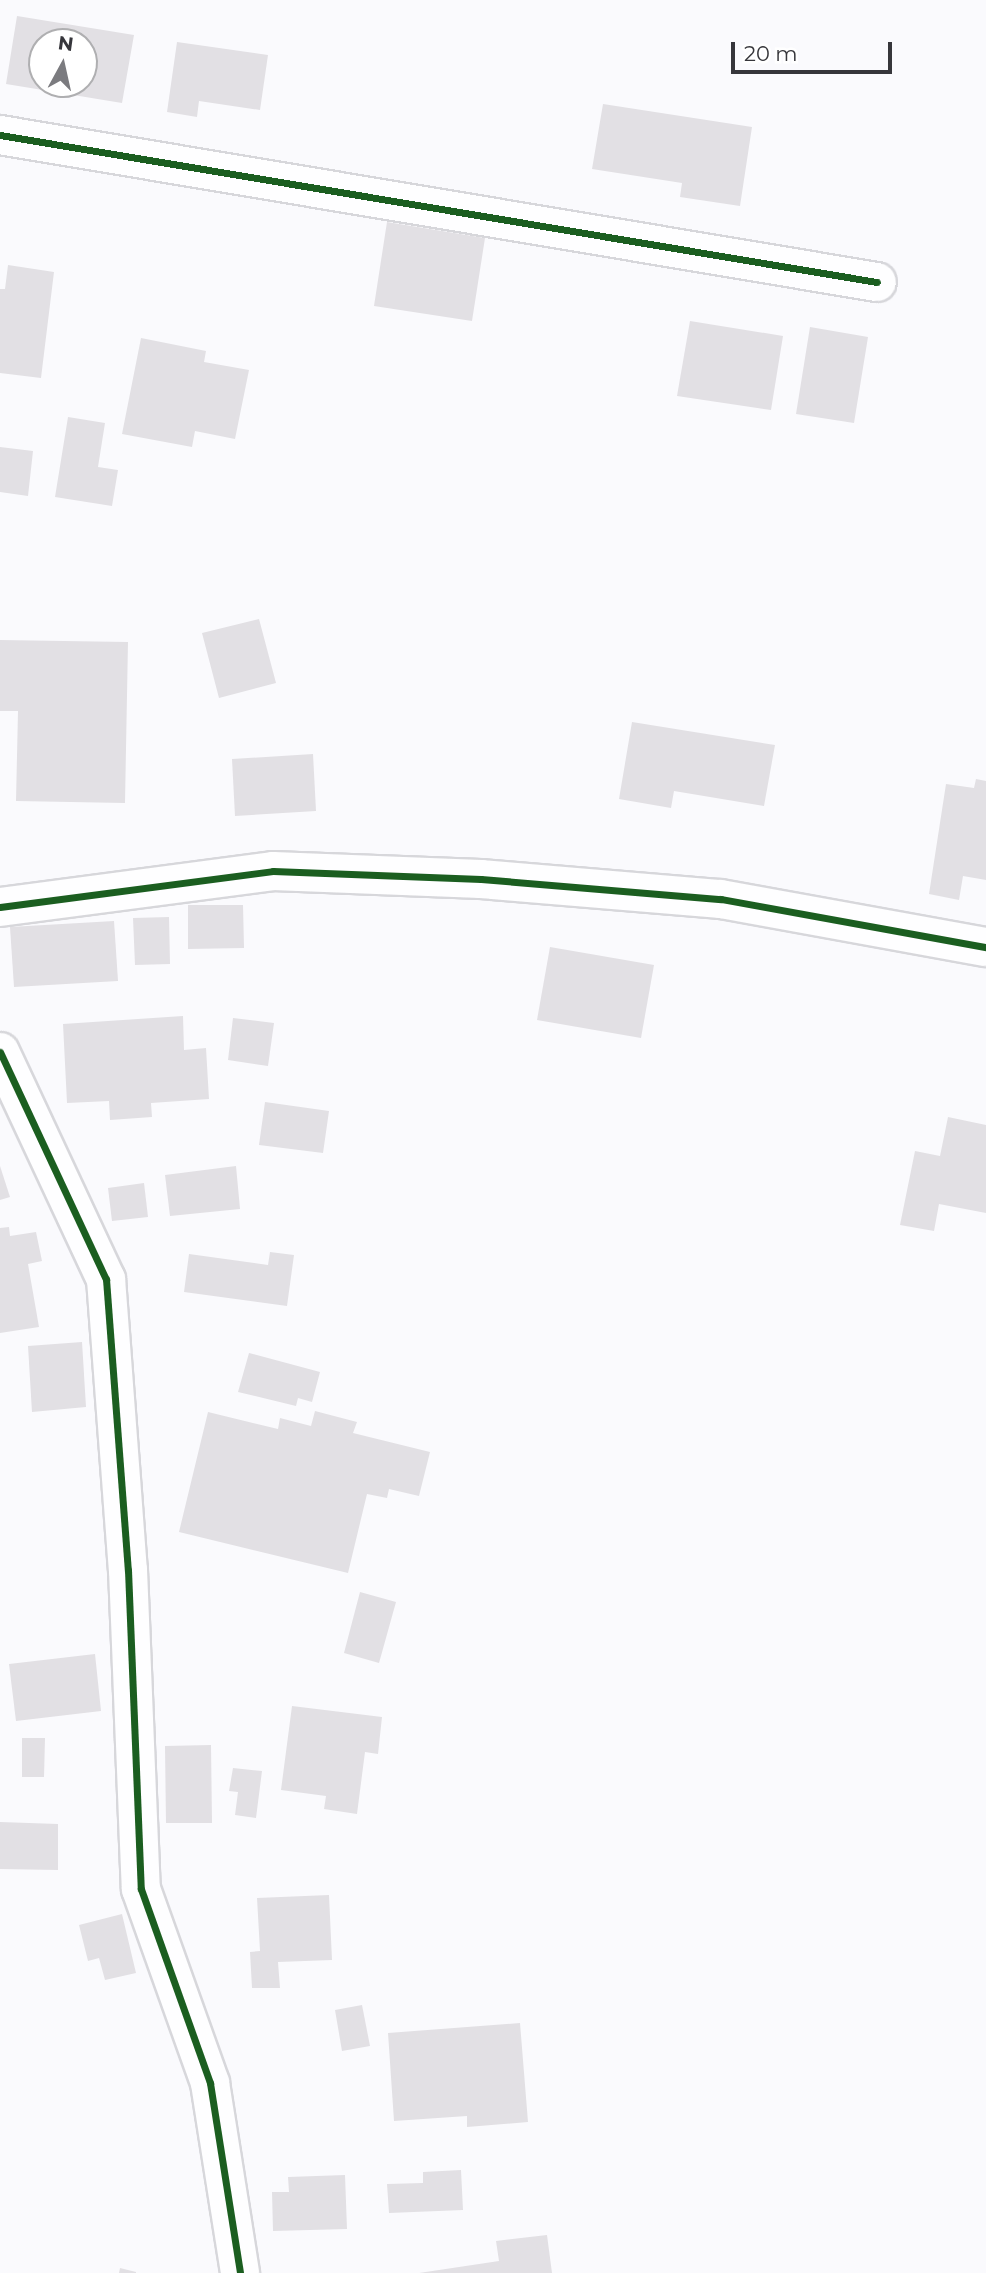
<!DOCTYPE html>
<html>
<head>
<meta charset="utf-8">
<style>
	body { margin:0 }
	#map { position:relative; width:986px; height:2273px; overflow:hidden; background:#fafafd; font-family:Montserrat,sans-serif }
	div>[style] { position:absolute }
	.building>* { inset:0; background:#e2e0e4 }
	.roads { filter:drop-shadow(2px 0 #d7d7db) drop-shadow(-2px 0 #d7d7db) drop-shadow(0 2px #d7d7db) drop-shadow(0 -2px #d7d7db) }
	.street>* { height:38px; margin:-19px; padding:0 19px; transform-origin:19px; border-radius:19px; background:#fefeff }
	.cycleway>* { height:7px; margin:-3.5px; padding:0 3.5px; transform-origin:3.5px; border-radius:3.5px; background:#1b5e20 }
	span { translate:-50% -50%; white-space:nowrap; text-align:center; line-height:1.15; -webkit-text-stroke:7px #fff; paint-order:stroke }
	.north { position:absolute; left:28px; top:28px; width:70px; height:70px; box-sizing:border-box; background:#fff; border:2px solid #afafb1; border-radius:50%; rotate:8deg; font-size:19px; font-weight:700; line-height:28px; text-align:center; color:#36363b }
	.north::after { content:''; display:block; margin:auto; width:24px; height:32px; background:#7b7b7f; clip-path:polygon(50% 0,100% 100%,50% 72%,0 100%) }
	.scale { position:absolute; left:731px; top:42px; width:161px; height:32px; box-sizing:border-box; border:4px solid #36363b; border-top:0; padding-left:9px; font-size:21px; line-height:24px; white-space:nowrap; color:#36363b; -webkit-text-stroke:5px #fff; paint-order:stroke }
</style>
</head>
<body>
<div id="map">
	<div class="building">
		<div style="clip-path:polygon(evenodd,17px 16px,134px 35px,122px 103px,6px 84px,17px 16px,42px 42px,84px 42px,84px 84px,42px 84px,42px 42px)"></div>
		<div style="clip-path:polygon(177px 42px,268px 55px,260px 110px,199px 101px,197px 117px,167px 112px)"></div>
		<div style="clip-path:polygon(603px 104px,752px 127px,740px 206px,680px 197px,682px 183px,592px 169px)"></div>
		<div style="clip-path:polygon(387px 222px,485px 238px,472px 321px,374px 306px)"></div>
		<div style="clip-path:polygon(8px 265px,54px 272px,41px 378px,0 373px,0 289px,5px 289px)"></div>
		<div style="clip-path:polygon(690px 321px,783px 336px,771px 410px,677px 396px)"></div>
		<div style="clip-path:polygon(810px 327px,868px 337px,854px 423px,796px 414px)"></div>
		<div style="clip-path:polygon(141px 338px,206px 351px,204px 362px,249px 370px,235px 439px,195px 431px,192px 447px,122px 434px)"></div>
		<div style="clip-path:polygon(68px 417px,105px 423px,98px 467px,118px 470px,112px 506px,55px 497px)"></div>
		<div style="clip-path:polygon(0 447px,33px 451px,28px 496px,0 492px)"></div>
		<div style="clip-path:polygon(259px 619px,276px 683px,219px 698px,202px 633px)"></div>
		<div style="clip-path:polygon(0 640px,128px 642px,125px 803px,16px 801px,18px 711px,0 711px)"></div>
		<div style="clip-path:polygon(632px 722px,775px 745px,764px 806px,674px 791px,671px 808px,619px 799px)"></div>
		<div style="clip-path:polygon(313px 754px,316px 811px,235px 816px,232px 759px)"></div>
		<div style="clip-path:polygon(976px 779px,986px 781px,986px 880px,963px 876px,959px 900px,929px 894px,946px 784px,974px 788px)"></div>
		<div style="clip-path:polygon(188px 905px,243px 905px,244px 948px,188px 949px)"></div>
		<div style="clip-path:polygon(169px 917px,170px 964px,135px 965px,133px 918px)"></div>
		<div style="clip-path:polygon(114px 921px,118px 981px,14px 987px,10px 927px)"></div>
		<div style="clip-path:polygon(550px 947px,654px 965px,641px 1038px,537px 1020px)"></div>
		<div style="clip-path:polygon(183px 1016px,184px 1050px,206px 1048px,209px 1099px,151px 1103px,152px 1117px,110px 1120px,109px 1101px,67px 1103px,63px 1024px)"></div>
		<div style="clip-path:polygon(233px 1018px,274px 1023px,268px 1066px,228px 1060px)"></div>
		<div style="clip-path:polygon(265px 1102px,329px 1111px,323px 1153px,259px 1145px)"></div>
		<div style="clip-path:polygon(948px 1117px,986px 1125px,986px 1213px,939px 1204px,934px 1231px,900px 1225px,915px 1151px,940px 1156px)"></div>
		<div style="clip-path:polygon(0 1166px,10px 1197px,0 1200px)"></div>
		<div style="clip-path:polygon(236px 1166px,240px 1209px,170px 1216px,165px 1175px)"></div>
		<div style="clip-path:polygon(144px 1183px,148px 1217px,112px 1221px,108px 1188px)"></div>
		<div style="clip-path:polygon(9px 1227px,10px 1236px,36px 1232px,42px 1261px,28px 1264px,39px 1327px,0 1333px,0 1228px)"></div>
		<div style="clip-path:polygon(270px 1252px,294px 1255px,287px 1306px,184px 1292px,189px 1254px,268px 1265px)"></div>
		<div style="clip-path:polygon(82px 1342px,86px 1407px,32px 1412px,28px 1346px)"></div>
		<div style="clip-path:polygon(249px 1353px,320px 1372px,312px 1402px,298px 1398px,296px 1406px,238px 1392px)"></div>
		<div style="clip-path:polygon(315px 1411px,357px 1422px,353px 1433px,430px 1452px,419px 1496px,389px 1489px,387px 1498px,367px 1494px,348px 1573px,179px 1532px,208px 1412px,278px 1429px,280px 1418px,311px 1426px)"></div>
		<div style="clip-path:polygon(360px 1592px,396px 1602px,379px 1663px,344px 1653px)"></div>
		<div style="clip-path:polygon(95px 1654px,101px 1711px,16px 1721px,9px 1664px)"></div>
		<div style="clip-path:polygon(292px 1706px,382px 1717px,378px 1754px,365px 1752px,357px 1814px,324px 1809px,326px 1796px,281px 1790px)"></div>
		<div style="clip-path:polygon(22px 1738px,45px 1738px,44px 1777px,22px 1777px)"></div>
		<div style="clip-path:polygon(211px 1745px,212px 1823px,166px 1823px,165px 1746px)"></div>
		<div style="clip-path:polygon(233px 1768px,262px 1771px,256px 1818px,235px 1815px,238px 1792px,229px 1791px)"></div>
		<div style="clip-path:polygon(0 1822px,58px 1824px,58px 1870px,0 1869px)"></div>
		<div style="clip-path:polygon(329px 1895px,332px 1960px,278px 1962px,280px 1988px,252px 1988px,250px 1952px,260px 1951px,257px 1898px)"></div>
		<div style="clip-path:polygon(122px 1914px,136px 1973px,105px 1980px,99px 1958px,88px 1961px,79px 1925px)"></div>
		<div style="clip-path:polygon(362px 2005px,370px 2046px,342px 2051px,335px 2010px)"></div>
		<div style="clip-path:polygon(520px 2023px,528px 2122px,467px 2127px,467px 2116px,394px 2121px,388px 2033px)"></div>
		<div style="clip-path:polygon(461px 2170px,463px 2210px,389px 2213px,387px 2184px,423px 2183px,423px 2172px)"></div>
		<div style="clip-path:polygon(345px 2175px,347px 2229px,273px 2231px,272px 2192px,289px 2192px,288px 2177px)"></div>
		<div style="clip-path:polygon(547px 2235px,552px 2273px,419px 2273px,499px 2261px,496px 2241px)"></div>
		<div style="clip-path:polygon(120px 2268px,136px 2272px,136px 2273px,119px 2273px)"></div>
	</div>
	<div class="roads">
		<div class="street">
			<div style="left:0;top:135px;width:889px;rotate:9.52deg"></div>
			<div style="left:0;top:907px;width:275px;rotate:-7.5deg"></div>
			<div style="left:273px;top:871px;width:208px;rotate:2.2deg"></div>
			<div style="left:481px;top:879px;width:241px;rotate:4.8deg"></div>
			<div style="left:721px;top:899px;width:269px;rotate:10.3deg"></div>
			<div style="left:0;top:1052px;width:251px;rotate:65deg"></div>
			<div style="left:106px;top:1279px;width:292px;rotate:85.7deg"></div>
			<div style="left:128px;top:1570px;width:319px;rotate:87.7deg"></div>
			<div style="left:141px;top:1889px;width:206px;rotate:70.4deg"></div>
			<div style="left:210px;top:2083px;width:192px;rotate:81deg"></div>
		</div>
	</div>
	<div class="cycleway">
		<div style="left:0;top:135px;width:889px;rotate:9.52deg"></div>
		<div style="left:0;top:907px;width:275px;rotate:-7.5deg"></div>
		<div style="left:273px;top:871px;width:208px;rotate:2.2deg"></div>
		<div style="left:481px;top:879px;width:241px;rotate:4.8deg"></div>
		<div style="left:721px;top:899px;width:269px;rotate:10.3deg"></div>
		<div style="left:0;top:1052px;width:251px;rotate:65deg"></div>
		<div style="left:106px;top:1279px;width:292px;rotate:85.7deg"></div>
		<div style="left:128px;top:1570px;width:319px;rotate:87.7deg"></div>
		<div style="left:141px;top:1889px;width:206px;rotate:70.4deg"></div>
		<div style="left:210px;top:2083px;width:192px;rotate:81deg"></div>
	</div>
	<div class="north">N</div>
	<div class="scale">20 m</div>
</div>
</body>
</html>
